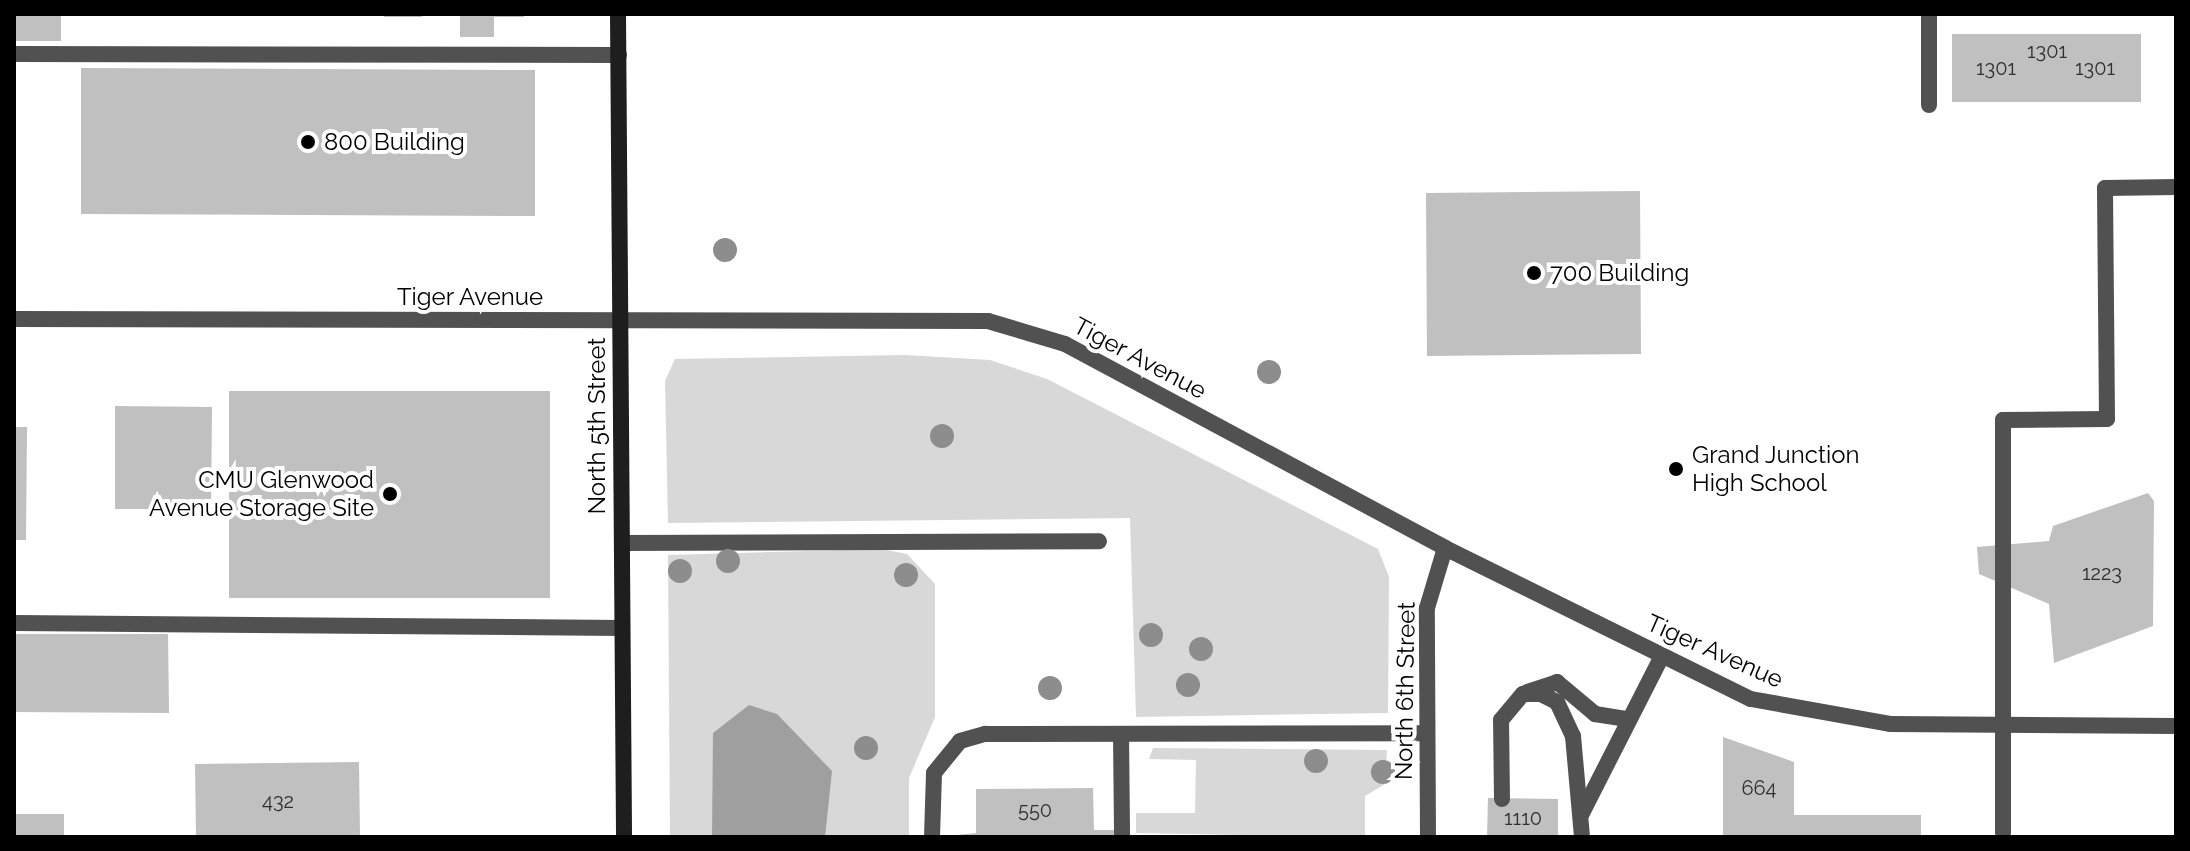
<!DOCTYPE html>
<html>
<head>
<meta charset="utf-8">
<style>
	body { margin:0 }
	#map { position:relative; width:2190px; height:851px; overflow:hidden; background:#fff; font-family:Raleway,sans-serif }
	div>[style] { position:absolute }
	.green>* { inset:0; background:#d8d8d8 }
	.water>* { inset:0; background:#9f9f9f }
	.building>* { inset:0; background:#c0c0c0 }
	.lane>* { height:16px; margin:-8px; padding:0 8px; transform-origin:8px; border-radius:8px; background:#515151 }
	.street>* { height:16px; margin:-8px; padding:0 8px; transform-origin:8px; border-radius:8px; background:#515151 }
	.secondary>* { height:16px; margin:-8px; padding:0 8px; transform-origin:8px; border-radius:8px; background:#1e1e1e }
	.trees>* { width:24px; height:24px; margin:-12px; border-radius:50%; background:#8d8d8d }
	.dots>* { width:22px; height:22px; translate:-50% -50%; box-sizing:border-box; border:4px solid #fff; border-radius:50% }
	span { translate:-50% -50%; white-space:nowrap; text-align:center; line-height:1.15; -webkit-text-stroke:8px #fff; paint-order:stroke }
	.number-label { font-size:20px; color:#303030 }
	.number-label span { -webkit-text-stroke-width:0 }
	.poi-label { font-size:24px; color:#000 }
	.left { translate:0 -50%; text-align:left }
	.right { translate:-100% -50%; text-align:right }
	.street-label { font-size:24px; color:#000 }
	.frame { position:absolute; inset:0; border:16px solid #000; pointer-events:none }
</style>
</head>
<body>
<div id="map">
	<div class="green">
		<div style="clip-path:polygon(905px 355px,990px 360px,1047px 379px,1378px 549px,1389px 577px,1388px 713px,1136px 717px,1130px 518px,668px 523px,665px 381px,675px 359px)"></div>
		<div style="clip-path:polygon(882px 549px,907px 554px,935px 584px,935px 717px,909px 778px,909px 837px,670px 837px,668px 555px)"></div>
		<div style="clip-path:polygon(1153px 748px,1387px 750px,1385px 784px,1365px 796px,1365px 837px,1136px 833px,1136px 813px,1195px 813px,1196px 760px,1149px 759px)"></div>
	</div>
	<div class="water">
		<div style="clip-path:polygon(749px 705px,777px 714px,832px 771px,825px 837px,712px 837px,713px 733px)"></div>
	</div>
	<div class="building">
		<div style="clip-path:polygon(14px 14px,61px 14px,61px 41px,14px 41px)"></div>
		<div style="clip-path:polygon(384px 14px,422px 14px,422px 17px,384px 17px)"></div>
		<div style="clip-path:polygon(460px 14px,524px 14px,524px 17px,494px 17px,494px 37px,460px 37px)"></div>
		<div style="clip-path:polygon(1952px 34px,2141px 34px,2141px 102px,1952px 102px)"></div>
		<div style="clip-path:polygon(81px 68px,535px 70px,535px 216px,81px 214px)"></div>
		<div style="clip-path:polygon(1640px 191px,1641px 354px,1427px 356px,1426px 193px)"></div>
		<div style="clip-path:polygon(229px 391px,550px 391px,550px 598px,229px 598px)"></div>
		<div style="clip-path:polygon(115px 406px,212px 407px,211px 509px,115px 509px)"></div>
		<div style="clip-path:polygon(14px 427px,27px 427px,26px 540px,14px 540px)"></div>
		<div style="clip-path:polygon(2148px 493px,2154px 501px,2153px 626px,2054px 663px,2049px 604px,1979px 574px,1977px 547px,2049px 541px,2053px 526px)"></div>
		<div style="clip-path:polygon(14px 634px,168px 634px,169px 713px,14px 712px)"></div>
		<div style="clip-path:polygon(1723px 737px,1794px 762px,1794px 815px,1921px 815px,1921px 837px,1723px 837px)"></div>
		<div style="clip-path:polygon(359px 762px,360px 837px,196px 837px,195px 764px)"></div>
		<div style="clip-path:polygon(1093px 788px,1094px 830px,1125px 830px,1125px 837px,938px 837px,976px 833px,976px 789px)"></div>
		<div style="clip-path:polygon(1488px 798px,1558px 799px,1558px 837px,1487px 837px)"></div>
		<div style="clip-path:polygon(14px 814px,64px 814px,64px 837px,14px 837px)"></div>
	</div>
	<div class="lane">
		<div style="left:1929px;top:14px;width:91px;rotate:90deg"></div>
		<div style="left:14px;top:54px;width:605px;rotate:0.09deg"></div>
		<div style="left:622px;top:543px;width:477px;rotate:-0.2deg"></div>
		<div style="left:14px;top:623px;width:608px;rotate:0.47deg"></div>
		<div style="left:1527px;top:692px;width:32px;rotate:-18deg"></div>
		<div style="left:1557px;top:682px;width:50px;rotate:40.1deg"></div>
		<div style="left:1595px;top:714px;width:31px;rotate:9deg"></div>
		<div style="left:1121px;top:734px;width:103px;rotate:89.4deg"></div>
		<div style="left:1502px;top:799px;width:79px;rotate:-90.7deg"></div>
		<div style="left:1501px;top:720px;width:34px;rotate:-50deg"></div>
		<div style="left:1523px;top:694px;width:18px"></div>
		<div style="left:1541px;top:694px;width:18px;rotate:27deg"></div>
		<div style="left:1557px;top:702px;width:38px;rotate:65deg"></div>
		<div style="left:1573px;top:736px;width:101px;rotate:84.9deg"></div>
		<div style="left:1581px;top:815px;width:178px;rotate:-63deg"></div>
		<div style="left:2003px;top:833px;width:413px;rotate:-90deg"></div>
		<div style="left:2003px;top:420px;width:104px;rotate:-0.6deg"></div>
		<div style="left:2107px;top:419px;width:231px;rotate:-90.5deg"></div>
		<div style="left:2105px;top:188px;width:71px;rotate:-0.8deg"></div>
		<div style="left:932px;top:837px;width:64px;rotate:-88.2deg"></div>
		<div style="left:934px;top:773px;width:41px;rotate:-50.9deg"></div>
		<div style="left:960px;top:741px;width:26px;rotate:-16deg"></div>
		<div style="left:985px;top:734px;width:442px;rotate:-0.1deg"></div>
	</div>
	<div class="street">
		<div style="left:14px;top:319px;width:974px;rotate:0.12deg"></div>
		<div style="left:988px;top:321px;width:80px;rotate:16.6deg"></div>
		<div style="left:1065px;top:344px;width:431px;rotate:28.2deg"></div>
		<div style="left:1445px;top:548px;width:341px;rotate:26.3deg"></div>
		<div style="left:1751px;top:699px;width:141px;rotate:10.2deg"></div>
		<div style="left:1890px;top:724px;width:286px;rotate:0.4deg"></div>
		<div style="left:1428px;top:837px;width:229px;rotate:-90.3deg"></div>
		<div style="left:1427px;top:608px;width:63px;rotate:-73.3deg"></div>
	</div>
	<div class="secondary">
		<div style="left:618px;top:14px;width:823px;rotate:89.58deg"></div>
	</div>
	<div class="trees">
		<div style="left:725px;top:250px"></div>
		<div style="left:1269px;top:372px"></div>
		<div style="left:942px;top:436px"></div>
		<div style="left:728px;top:561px"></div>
		<div style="left:680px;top:571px"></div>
		<div style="left:906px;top:575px"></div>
		<div style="left:1151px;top:635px"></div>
		<div style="left:1201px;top:649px"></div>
		<div style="left:1188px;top:685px"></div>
		<div style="left:1050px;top:688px"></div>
		<div style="left:866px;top:748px"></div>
		<div style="left:1316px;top:761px"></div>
		<div style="left:1383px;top:772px"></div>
	</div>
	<div class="dots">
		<div style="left:308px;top:142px;background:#000"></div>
		<div style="left:1534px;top:273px;background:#000"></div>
		<div style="left:1676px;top:469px;background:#000"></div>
		<div style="left:390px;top:494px;background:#000"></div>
	</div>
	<div class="number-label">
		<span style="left:2047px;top:51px">1301</span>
		<span style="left:1996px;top:68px">1301</span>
		<span style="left:2095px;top:68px">1301</span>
		<span style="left:2102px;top:573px">1223</span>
		<span style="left:1759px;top:788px">664</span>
		<span style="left:278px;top:801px">432</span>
		<span style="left:1035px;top:810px">550</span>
		<span style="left:1523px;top:818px">1110</span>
	</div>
	<div class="poi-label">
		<span class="left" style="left:324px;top:142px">800 Building</span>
		<span class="left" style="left:1550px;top:273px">700 Building</span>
		<span class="left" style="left:1692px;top:469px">Grand Junction<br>High School</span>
		<span class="right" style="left:374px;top:494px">CMU Glenwood<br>Avenue Storage Site</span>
	</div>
	<div class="street-label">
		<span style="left:470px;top:297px">Tiger Avenue</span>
		<span style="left:1140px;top:358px;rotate:28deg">Tiger Avenue</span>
		<span style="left:597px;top:426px;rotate:-90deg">North 5th Street</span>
		<span style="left:1715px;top:651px;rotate:24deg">Tiger Avenue</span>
		<span style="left:1405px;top:691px;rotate:-89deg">North 6th Street</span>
	</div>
	<div class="frame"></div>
</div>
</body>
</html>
